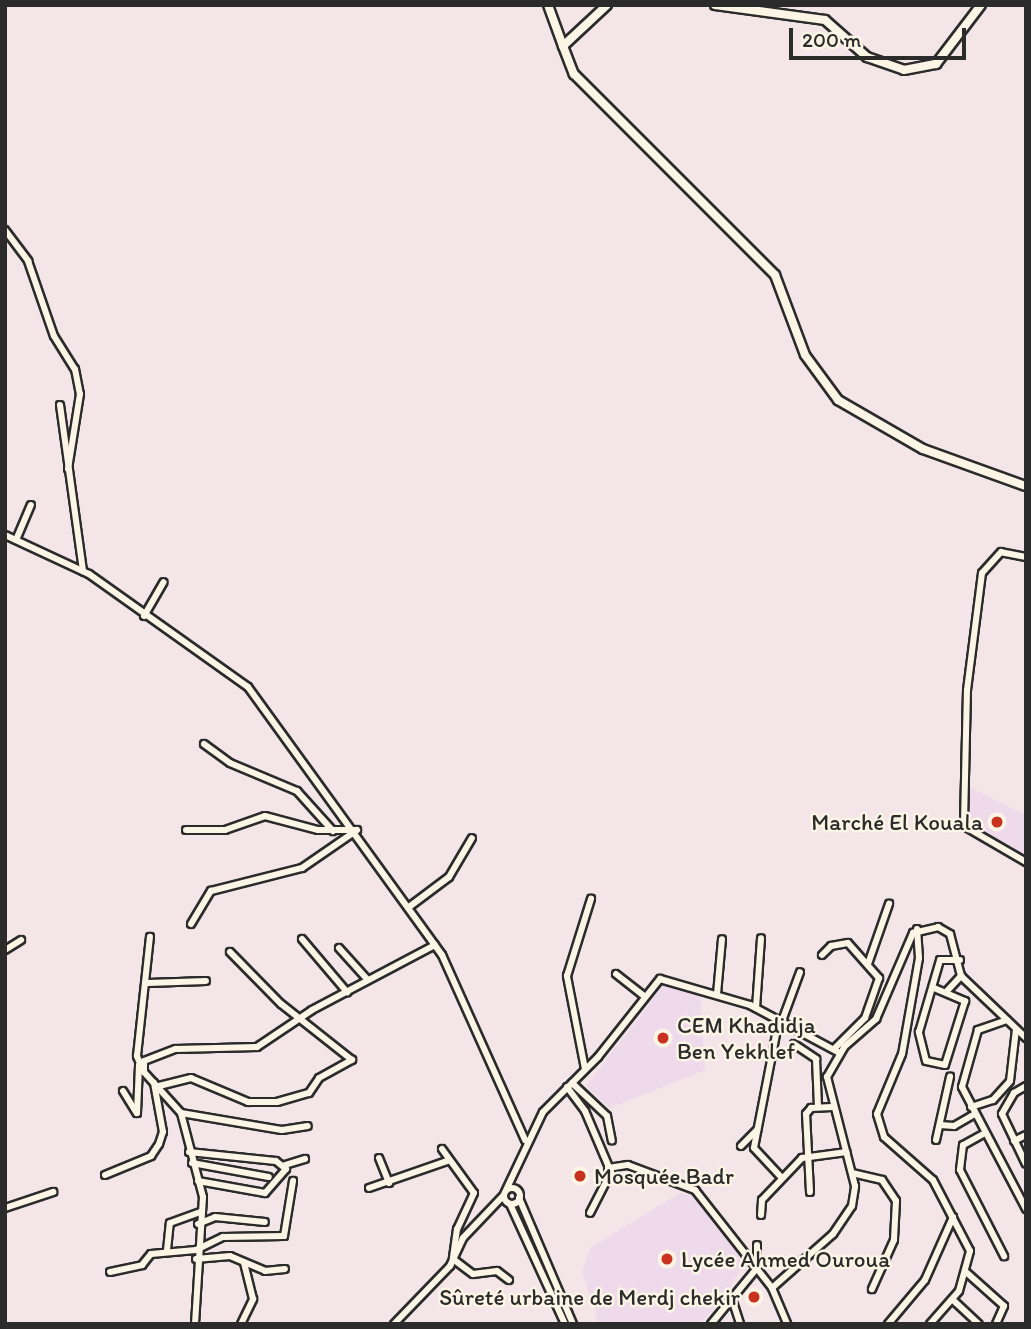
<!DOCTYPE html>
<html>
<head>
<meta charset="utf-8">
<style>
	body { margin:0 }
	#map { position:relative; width:1031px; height:1329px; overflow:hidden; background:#f4e5e8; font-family:Itim,sans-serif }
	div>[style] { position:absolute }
	.built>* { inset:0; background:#eedaea }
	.roads { filter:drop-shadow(2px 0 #2b2b2b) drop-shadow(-2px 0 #2b2b2b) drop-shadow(0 2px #2b2b2b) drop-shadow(0 -2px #2b2b2b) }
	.minor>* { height:6px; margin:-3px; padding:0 3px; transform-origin:3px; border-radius:3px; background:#fcf5e5 }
	.minor>.ring { margin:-3px; padding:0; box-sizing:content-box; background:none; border:6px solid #fcf5e5; border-radius:50% }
	.major>* { height:8px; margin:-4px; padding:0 4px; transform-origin:4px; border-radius:4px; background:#fcf5e5 }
	.dots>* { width:19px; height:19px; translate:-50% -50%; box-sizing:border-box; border:4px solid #fcf5e5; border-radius:50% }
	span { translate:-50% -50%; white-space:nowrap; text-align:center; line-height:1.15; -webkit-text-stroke:5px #fcf5e5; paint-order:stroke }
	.poi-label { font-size:23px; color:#2b2b2b }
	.right { translate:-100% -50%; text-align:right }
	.left { translate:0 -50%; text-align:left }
	.frame { position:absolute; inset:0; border:7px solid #2b2b2b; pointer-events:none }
	.scale { position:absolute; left:789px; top:28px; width:177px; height:32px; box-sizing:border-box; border:4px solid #2b2b2b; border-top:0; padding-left:9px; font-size:21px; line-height:24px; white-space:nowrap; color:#2b2b2b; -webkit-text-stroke:5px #fcf5e5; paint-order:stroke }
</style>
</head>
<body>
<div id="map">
	<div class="built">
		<div style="clip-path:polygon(970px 787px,1026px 816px,1026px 857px,967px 827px)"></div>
		<div style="clip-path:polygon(666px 982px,700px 997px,705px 1070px,610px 1108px,586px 1086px)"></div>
		<div style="clip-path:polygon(680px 1193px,695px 1197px,746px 1261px,720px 1303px,699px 1324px,599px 1324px,582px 1272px,591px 1247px)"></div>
	</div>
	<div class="roads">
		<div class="minor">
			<div style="left:5px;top:230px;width:39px;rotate:53deg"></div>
			<div style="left:28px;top:261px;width:79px;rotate:70.9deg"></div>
			<div style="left:54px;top:336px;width:39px;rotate:58deg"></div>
			<div style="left:75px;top:369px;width:25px;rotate:79deg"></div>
			<div style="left:80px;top:394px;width:76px;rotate:99.1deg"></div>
			<div style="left:60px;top:405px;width:168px;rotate:82.1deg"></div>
			<div style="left:5px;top:535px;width:93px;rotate:24.9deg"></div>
			<div style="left:89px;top:574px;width:195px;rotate:35.4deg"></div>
			<div style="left:248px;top:687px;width:331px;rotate:54.1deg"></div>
			<div style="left:442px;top:955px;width:203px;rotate:65.8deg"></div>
			<div style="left:16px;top:540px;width:38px;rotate:-67deg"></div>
			<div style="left:1026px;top:557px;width:25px;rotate:-169deg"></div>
			<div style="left:1001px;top:552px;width:28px;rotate:132deg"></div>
			<div style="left:982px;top:573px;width:118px;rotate:97.3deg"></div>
			<div style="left:967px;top:690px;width:136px;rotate:91.3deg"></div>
			<div style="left:964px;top:826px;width:72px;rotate:30.1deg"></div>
			<div style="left:144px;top:616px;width:39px;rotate:-60deg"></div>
			<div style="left:204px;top:744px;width:32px;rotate:36deg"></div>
			<div style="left:230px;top:763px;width:73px;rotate:22.7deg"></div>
			<div style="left:297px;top:791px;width:54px;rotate:48deg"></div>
			<div style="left:186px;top:830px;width:39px"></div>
			<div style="left:225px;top:830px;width:42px;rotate:-19.3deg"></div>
			<div style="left:265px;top:816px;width:55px;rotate:14.8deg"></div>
			<div style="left:318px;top:830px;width:37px"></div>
			<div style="left:409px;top:907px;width:50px;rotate:-36.9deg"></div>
			<div style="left:449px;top:877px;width:45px;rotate:-59.5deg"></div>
			<div style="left:191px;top:924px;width:39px;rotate:-59deg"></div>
			<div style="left:211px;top:891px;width:94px;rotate:-14.2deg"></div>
			<div style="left:302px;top:868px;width:67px;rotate:-34.6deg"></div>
			<div style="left:917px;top:929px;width:29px;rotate:86deg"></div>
			<div style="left:919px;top:958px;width:97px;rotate:100deg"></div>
			<div style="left:902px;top:1054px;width:65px;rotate:112.6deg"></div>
			<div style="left:877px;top:1114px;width:24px;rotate:73deg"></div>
			<div style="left:884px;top:1137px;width:65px;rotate:41.3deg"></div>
			<div style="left:933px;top:1180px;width:80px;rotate:62.5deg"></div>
			<div style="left:970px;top:1251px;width:41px;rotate:105.4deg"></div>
			<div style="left:959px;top:1291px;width:44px;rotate:131.3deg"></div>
			<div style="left:302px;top:939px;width:70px;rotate:49.7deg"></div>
			<div style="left:339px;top:948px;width:42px;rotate:47.9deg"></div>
			<div style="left:5px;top:950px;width:19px;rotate:-32deg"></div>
			<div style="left:822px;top:955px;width:13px;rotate:-45deg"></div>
			<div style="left:831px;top:946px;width:17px;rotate:-10deg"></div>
			<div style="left:848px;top:943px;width:47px;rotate:48.5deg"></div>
			<div style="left:879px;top:978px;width:42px;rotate:109.3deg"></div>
			<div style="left:865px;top:1018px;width:44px;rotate:135deg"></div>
			<div style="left:868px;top:964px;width:64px;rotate:-70.7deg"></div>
			<div style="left:616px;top:974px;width:37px;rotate:38deg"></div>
			<div style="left:148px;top:983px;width:58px;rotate:-2deg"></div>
			<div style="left:934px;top:988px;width:34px;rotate:23deg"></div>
			<div style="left:965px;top:1001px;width:67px;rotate:107.4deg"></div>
			<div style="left:945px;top:1065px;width:19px;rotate:-168deg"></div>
			<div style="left:926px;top:1061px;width:30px;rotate:-104deg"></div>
			<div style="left:919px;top:1032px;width:75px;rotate:-73.7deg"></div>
			<div style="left:940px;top:960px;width:20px"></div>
			<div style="left:947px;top:991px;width:21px;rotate:-47deg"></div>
			<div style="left:717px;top:994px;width:55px;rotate:-84.8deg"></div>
			<div style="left:756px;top:1008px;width:70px;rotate:-85.9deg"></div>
			<div style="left:779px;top:1019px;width:131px;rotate:101deg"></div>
			<div style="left:754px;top:1148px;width:41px;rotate:47deg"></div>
			<div style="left:1007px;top:1020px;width:31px;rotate:161deg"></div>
			<div style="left:978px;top:1030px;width:59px;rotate:105.7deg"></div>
			<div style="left:962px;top:1087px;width:138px;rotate:62.3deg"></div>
			<div style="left:782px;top:1021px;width:52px;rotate:-69.8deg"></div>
			<div style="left:794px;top:1044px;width:27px;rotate:34deg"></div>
			<div style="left:816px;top:1059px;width:48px;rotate:87.6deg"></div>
			<div style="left:141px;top:1066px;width:11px;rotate:-112deg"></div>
			<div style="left:137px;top:1056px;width:120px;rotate:-83.8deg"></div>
			<div style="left:585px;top:1069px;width:95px;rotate:-101deg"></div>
			<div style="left:567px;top:976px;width:81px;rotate:-72.7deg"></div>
			<div style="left:572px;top:1083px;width:48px;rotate:43.3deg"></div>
			<div style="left:607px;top:1116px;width:25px;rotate:79deg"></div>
			<div style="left:159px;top:1086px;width:33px;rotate:-14deg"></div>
			<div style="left:191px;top:1078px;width:62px;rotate:22.8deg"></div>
			<div style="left:248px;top:1102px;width:29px"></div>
			<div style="left:277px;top:1102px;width:33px;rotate:-16deg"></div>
			<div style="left:309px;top:1093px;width:18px;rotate:-56deg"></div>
			<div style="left:319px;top:1078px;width:38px;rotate:-29deg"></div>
			<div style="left:352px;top:1060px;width:90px;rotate:-141.7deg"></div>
			<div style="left:281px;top:1004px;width:73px;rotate:-134.4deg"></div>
			<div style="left:1026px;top:1086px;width:14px;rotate:150deg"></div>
			<div style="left:1014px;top:1093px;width:24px;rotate:120deg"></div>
			<div style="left:1002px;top:1114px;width:55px;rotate:64.4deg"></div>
			<div style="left:567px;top:1087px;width:30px;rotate:53deg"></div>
			<div style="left:585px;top:1111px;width:66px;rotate:66.9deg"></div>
			<div style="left:611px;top:1172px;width:46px;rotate:117.1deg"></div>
			<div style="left:123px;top:1091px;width:26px;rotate:58deg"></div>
			<div style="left:137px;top:1113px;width:48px;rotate:-87.6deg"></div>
			<div style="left:971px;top:1107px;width:23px;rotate:-18deg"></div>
			<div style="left:993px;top:1100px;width:25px;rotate:-48deg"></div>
			<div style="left:1010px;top:1081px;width:52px;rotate:-83.4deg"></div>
			<div style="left:181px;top:1113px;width:102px;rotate:9.6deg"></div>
			<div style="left:282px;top:1130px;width:26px;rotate:-9deg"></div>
			<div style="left:940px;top:1125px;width:14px;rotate:4deg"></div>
			<div style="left:954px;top:1126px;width:24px;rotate:-30deg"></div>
			<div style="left:985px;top:1133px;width:25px;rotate:151deg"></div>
			<div style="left:963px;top:1145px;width:25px;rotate:97deg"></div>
			<div style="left:960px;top:1170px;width:97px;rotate:62.9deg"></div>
			<div style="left:936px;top:1140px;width:65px;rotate:-77.5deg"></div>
			<div style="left:1014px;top:1141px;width:13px;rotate:-27deg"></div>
			<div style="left:741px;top:1146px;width:23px;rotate:-45deg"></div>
			<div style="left:442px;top:1149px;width:54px;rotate:54deg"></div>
			<div style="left:474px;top:1193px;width:40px;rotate:115deg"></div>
			<div style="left:457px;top:1229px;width:30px;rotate:98deg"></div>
			<div style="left:453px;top:1259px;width:25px;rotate:37deg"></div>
			<div style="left:473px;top:1274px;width:24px;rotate:-7deg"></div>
			<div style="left:497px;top:1271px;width:15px;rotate:37deg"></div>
			<div style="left:189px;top:1152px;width:87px;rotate:5.9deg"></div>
			<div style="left:276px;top:1161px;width:13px;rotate:39deg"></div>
			<div style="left:286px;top:1169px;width:32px;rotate:131deg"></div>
			<div style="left:265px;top:1193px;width:68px;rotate:-169.8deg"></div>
			<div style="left:379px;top:1158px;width:27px;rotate:68deg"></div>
			<div style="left:192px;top:1163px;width:78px;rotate:10.3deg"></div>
			<div style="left:285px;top:1165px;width:21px;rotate:-17deg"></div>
			<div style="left:608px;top:1168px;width:20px;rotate:-9deg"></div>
			<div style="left:628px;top:1165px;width:72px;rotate:20.5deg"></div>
			<div style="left:695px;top:1190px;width:125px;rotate:51.8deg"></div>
			<div style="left:772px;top:1288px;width:39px;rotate:67deg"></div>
			<div style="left:852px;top:1173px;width:31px;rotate:13deg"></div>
			<div style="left:882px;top:1180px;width:25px;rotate:56deg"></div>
			<div style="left:896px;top:1201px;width:39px;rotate:93deg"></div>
			<div style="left:894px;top:1240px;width:54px;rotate:114.2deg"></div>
			<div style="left:105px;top:1175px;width:50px;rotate:-22.4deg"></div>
			<div style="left:151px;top:1156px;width:14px;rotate:-56deg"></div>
			<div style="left:159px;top:1144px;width:13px;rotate:-72deg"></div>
			<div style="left:163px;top:1132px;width:50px;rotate:-100.4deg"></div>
			<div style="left:369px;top:1188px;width:83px;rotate:-19.1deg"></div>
			<div class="ring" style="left:504px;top:1188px;width:10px;height:10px"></div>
			<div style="left:506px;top:1190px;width:86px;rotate:-64.6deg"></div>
			<div style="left:543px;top:1112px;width:78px;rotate:-45deg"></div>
			<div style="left:598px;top:1057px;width:100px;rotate:-51.5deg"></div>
			<div style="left:660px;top:979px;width:94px;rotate:16.1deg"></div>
			<div style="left:750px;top:1005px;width:102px;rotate:28.1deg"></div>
			<div style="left:810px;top:1192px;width:78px;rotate:-92.9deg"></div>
			<div style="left:806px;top:1114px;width:8px;rotate:-50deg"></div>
			<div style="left:811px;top:1108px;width:21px;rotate:-3deg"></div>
			<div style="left:519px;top:1198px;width:137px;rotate:66.8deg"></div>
			<div style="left:510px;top:1204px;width:132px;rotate:65.4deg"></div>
			<div style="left:5px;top:1208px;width:51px;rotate:-18.4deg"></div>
			<div style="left:761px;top:1215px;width:15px;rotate:-86deg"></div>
			<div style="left:762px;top:1200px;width:58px;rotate:-46.4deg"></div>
			<div style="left:802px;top:1158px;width:45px;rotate:-7.6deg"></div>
			<div style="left:198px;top:1224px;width:18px;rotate:-22deg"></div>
			<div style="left:215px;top:1217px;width:50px;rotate:5.7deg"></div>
			<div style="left:167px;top:1250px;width:27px;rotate:-84deg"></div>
			<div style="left:170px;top:1223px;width:33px;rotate:-20deg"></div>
			<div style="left:196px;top:1259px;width:34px;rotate:-5deg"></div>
			<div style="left:230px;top:1256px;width:38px;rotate:23deg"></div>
			<div style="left:265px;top:1271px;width:20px;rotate:-6deg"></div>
			<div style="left:110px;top:1272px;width:33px;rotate:-12deg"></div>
			<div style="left:142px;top:1265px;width:14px;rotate:-51deg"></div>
			<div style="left:151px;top:1254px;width:45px;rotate:-5.1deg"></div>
			<div style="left:196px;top:1250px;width:30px;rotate:-26deg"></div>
			<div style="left:223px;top:1237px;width:61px;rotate:-0.9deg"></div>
			<div style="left:284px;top:1236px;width:56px;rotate:-80.7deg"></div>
			<div style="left:966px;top:1272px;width:51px;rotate:41.8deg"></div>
			<div style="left:1004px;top:1306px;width:20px;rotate:114deg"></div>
			<div style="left:772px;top:1288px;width:81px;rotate:-41.5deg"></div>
			<div style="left:833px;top:1234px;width:34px;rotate:-56deg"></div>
			<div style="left:852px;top:1206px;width:20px;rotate:-81deg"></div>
			<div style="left:855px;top:1186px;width:113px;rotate:-104.4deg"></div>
			<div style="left:827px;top:1077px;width:34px;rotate:-60deg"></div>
			<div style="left:844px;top:1047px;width:43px;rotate:-41.2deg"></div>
			<div style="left:876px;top:1019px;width:94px;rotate:-66.7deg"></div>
			<div style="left:913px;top:933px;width:26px;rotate:-13deg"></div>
			<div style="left:938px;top:927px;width:14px;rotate:30deg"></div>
			<div style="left:950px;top:934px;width:43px;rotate:75.3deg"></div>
			<div style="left:961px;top:976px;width:90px;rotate:43.6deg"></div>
			<div style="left:953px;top:1300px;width:35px;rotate:43deg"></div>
			<div style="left:733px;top:1302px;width:23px;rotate:72deg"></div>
			<div style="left:195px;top:1324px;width:127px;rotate:-86.4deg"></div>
			<div style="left:203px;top:1197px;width:87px;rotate:-104.7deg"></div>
			<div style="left:181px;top:1113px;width:55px;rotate:-132.1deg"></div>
			<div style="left:144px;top:1072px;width:11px;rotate:-90deg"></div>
			<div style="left:144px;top:1061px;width:34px;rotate:-21deg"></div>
			<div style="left:176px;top:1049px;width:81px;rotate:-1.4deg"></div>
			<div style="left:257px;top:1047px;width:66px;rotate:-33.9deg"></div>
			<div style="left:312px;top:1010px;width:139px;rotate:-27.9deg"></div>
			<div style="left:241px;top:1324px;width:28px;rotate:-64deg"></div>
			<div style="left:253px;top:1299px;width:37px;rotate:-104deg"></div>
			<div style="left:394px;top:1324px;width:81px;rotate:-46deg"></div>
			<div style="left:450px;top:1266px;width:31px;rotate:-65deg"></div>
			<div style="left:463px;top:1238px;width:59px;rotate:-46.4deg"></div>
			<div style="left:711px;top:1324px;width:72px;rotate:-50.6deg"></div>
			<div style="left:757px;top:1268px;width:23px;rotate:-90deg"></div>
			<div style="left:888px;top:1324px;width:57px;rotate:-49.9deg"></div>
			<div style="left:925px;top:1280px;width:69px;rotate:-66deg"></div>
		</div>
		<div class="major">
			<div style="left:548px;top:5px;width:44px;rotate:69.9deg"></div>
			<div style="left:563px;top:46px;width:60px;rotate:-43deg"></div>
			<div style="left:715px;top:5px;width:111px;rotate:7.8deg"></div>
			<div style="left:825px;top:20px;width:56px;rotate:41.4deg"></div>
			<div style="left:867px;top:57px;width:39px;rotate:19deg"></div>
			<div style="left:904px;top:70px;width:33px;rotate:-11deg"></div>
			<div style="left:936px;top:64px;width:74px;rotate:-52.7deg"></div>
			<div style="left:563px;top:46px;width:30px;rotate:69deg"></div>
			<div style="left:574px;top:74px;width:284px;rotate:45deg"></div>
			<div style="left:775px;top:275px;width:85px;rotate:69.4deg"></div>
			<div style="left:805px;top:355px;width:56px;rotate:53.7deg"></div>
			<div style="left:838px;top:400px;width:98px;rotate:30deg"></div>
			<div style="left:923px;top:449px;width:109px;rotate:19.8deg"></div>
		</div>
	</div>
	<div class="dots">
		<div style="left:997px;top:822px;background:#c8321e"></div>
		<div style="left:663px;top:1038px;background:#c8321e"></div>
		<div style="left:580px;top:1176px;background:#c8321e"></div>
		<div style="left:667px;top:1259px;background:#c8321e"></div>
		<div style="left:754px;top:1297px;background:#c8321e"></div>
	</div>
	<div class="poi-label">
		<span class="right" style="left:983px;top:822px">Marché El Kouala</span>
		<span class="left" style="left:677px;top:1038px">CEM Khadidja<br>Ben Yekhlef</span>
		<span class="left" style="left:594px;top:1176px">Mosquée Badr</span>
		<span class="left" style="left:681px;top:1259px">Lycée Ahmed Ouroua</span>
		<span class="right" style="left:740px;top:1297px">Sûreté urbaine de Merdj chekir</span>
	</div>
	<div class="frame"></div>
	<div class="scale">200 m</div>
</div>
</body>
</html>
